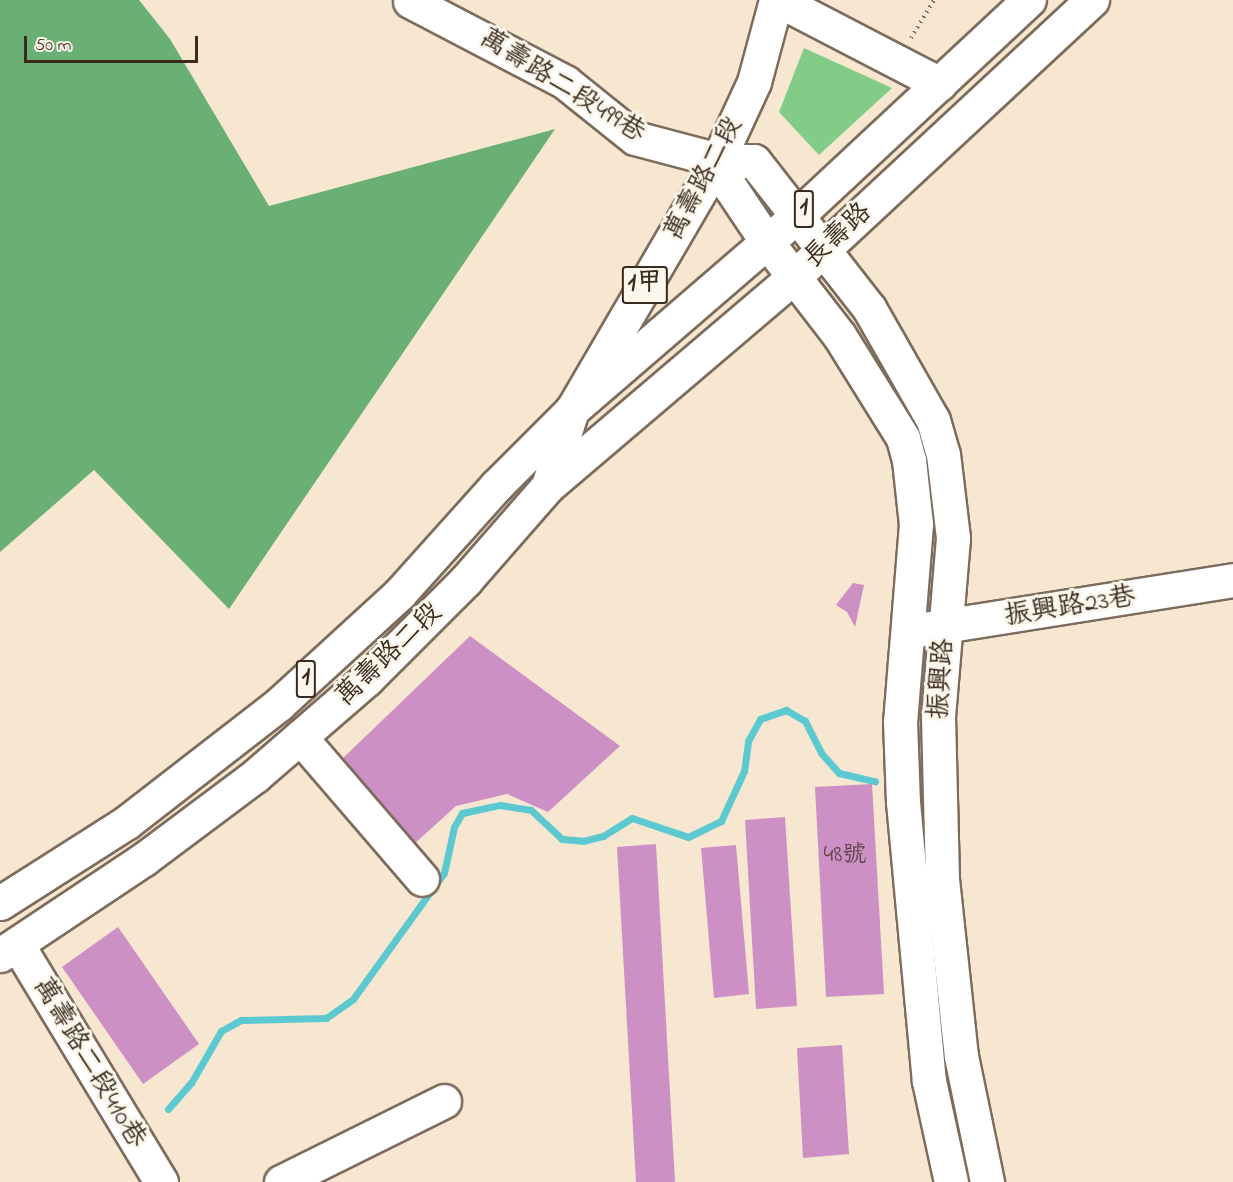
<!DOCTYPE html>
<html>
<head>
<meta charset="utf-8">
<style>
	body { margin:0 }
	#map { position:relative; width:1233px; height:1182px; overflow:hidden; background:#f7e6d0; font-family:"Indie Flower","LXGW WenKai TC",sans-serif }
	div>[style] { position:absolute }
	.green>* { inset:0; background:#83cc88 }
	.forest>* { inset:0; background:#6ab074 }
	.stream>* { height:7px; margin:-3.5px; padding:0 3.5px; transform-origin:3.5px; border-radius:3.5px; background:#5cc9d0 }
	.building>* { inset:0; background:#cd90c4 }
	.path>* { height:4px; margin-top:-2px; transform-origin:0; background:repeating-linear-gradient(90deg,#7d6c5c 0 1.5px,transparent 0 6px) }
	.roads { filter:drop-shadow(2px 0 #7d6c5c) drop-shadow(-2px 0 #7d6c5c) drop-shadow(0 2px #7d6c5c) drop-shadow(0 -2px #7d6c5c) }
	.minor>* { height:33px; margin:-16.5px; padding:0 16.5px; transform-origin:16.5px; border-radius:16.5px; background:#fff }
	.major>* { height:33px; margin:-16.5px; padding:0 16.5px; transform-origin:16.5px; border-radius:16.5px; background:#fff }
	span { translate:-50% -50%; white-space:nowrap; text-align:center; line-height:1.15; -webkit-text-stroke:6px #fbf7ec; paint-order:stroke }
	.number-label { font-size:24px; color:#604448 }
	.number-label span { -webkit-text-stroke-width:0 }
	.shield-label span { padding:2px 4px; background:#fbf7ec; border:2px solid; border-radius:4px; -webkit-text-stroke-width:0 }
	.shield-label { font-size:26px; color:#3b2a1e; font-weight:700 }
	.street-label { font-size:27px; color:#3b2a1e }
	.scale { position:absolute; left:24px; top:36px; width:174px; height:27px; box-sizing:border-box; border:3px solid #3b2a1e; border-top:0; padding-left:8px; font-size:18px; line-height:21px; white-space:nowrap; color:#3b2a1e; -webkit-text-stroke:4px #fbf7ec; paint-order:stroke }
</style>
</head>
<body>
<div id="map">
	<div class="green">
		<div style="clip-path:polygon(804px 48px,892px 88px,819px 155px,779px 112px)"></div>
	</div>
	<div class="forest">
		<div style="clip-path:polygon(0 0,139px 0,170px 39px,269px 206px,555px 129px,229px 609px,94px 470px,0 552px)"></div>
	</div>
	<div class="stream">
		<div style="left:168px;top:1109px;width:35px;rotate:-49deg"></div>
		<div style="left:191px;top:1083px;width:60px;rotate:-60deg"></div>
		<div style="left:221px;top:1031px;width:23px;rotate:-29deg"></div>
		<div style="left:241px;top:1020px;width:85px;rotate:-1.3deg"></div>
		<div style="left:326px;top:1018px;width:33px;rotate:-35deg"></div>
		<div style="left:353px;top:999px;width:155px;rotate:-54.2deg"></div>
		<div style="left:444px;top:873px;width:47px;rotate:-77.7deg"></div>
		<div style="left:454px;top:827px;width:16px;rotate:-60deg"></div>
		<div style="left:462px;top:813px;width:39px;rotate:-12deg"></div>
		<div style="left:500px;top:805px;width:31px;rotate:9deg"></div>
		<div style="left:531px;top:810px;width:42px;rotate:43.1deg"></div>
		<div style="left:562px;top:839px;width:21px;rotate:5deg"></div>
		<div style="left:583px;top:841px;width:21px;rotate:-14deg"></div>
		<div style="left:603px;top:836px;width:34px;rotate:-32deg"></div>
		<div style="left:632px;top:818px;width:59px;rotate:18.7deg"></div>
		<div style="left:688px;top:837px;width:37px;rotate:-26deg"></div>
		<div style="left:721px;top:821px;width:55px;rotate:-65.3deg"></div>
		<div style="left:744px;top:771px;width:30px;rotate:-82deg"></div>
		<div style="left:748px;top:741px;width:25px;rotate:-61deg"></div>
		<div style="left:760px;top:719px;width:28px;rotate:-19deg"></div>
		<div style="left:786px;top:710px;width:22px;rotate:30deg"></div>
		<div style="left:805px;top:721px;width:36px;rotate:63deg"></div>
		<div style="left:821px;top:753px;width:27px;rotate:48deg"></div>
		<div style="left:839px;top:773px;width:37px;rotate:13deg"></div>
	</div>
	<div class="building">
		<div style="clip-path:polygon(853px 583px,864px 585px,855px 627px,847px 612px,836px 605px)"></div>
		<div style="clip-path:polygon(470px 636px,620px 746px,548px 812px,507px 794px,456px 806px,413px 845px,341px 760px)"></div>
		<div style="clip-path:polygon(872px 784px,884px 994px,826px 997px,815px 787px)"></div>
		<div style="clip-path:polygon(785px 817px,797px 1006px,756px 1009px,745px 820px)"></div>
		<div style="clip-path:polygon(656px 844px,675px 1182px,636px 1182px,617px 847px)"></div>
		<div style="clip-path:polygon(736px 845px,749px 994px,714px 998px,701px 848px)"></div>
		<div style="clip-path:polygon(118px 927px,199px 1044px,143px 1084px,62px 967px)"></div>
		<div style="clip-path:polygon(842px 1045px,849px 1154px,803px 1158px,797px 1048px)"></div>
	</div>
	<div class="path">
		<div style="left:911px;top:38px;width:44px;rotate:-58.8deg"></div>
	</div>
	<div class="roads">
		<div class="minor">
			<div style="left:410px;top:1px;width:175px;rotate:27.6deg"></div>
			<div style="left:565px;top:82px;width:90px;rotate:38.7deg"></div>
			<div style="left:635px;top:138px;width:86px;rotate:14.8deg"></div>
			<div style="left:797px;top:216px;width:117px;rotate:52deg"></div>
			<div style="left:869px;top:308px;width:129px;rotate:60.3deg"></div>
			<div style="left:933px;top:420px;width:35px;rotate:74deg"></div>
			<div style="left:943px;top:454px;width:85px;rotate:83.2deg"></div>
			<div style="left:953px;top:538px;width:178px;rotate:94.8deg"></div>
			<div style="left:938px;top:715px;width:164px;rotate:88.6deg"></div>
			<div style="left:942px;top:879px;width:178px;rotate:83.9deg"></div>
			<div style="left:961px;top:1056px;width:129px;rotate:78.3deg"></div>
			<div style="left:767px;top:242px;width:118px;rotate:52.3deg"></div>
			<div style="left:839px;top:335px;width:121px;rotate:58.1deg"></div>
			<div style="left:903px;top:438px;width:23px;rotate:75deg"></div>
			<div style="left:909px;top:460px;width:64px;rotate:83.8deg"></div>
			<div style="left:916px;top:524px;width:198px;rotate:94.6deg"></div>
			<div style="left:900px;top:721px;width:81px;rotate:87.9deg"></div>
			<div style="left:903px;top:802px;width:280px;rotate:84.7deg"></div>
			<div style="left:929px;top:1081px;width:103px;rotate:77.7deg"></div>
			<div style="left:924px;top:629px;width:313px;rotate:-9deg"></div>
			<div style="left:300px;top:737px;width:187px;rotate:49.3deg"></div>
			<div style="left:17px;top:944px;width:278px;rotate:58.8deg"></div>
			<div style="left:281px;top:1182px;width:182px;rotate:-26.4deg"></div>
		</div>
		<div class="major">
			<div style="left:778px;top:0;width:182px;rotate:27.4deg"></div>
			<div style="left:718px;top:160px;width:36px;rotate:2deg"></div>
			<div style="left:754px;top:161px;width:70px;rotate:52deg"></div>
			<div style="left:718px;top:160px;width:30px;rotate:66deg"></div>
			<div style="left:730px;top:187px;width:66px;rotate:56.1deg"></div>
			<div style="left:548px;top:486px;width:326px;rotate:-40.4deg"></div>
			<div style="left:796px;top:275px;width:404px;rotate:-42.9deg"></div>
			<div style="left:0;top:903px;width:151px;rotate:-32.5deg"></div>
			<div style="left:127px;top:822px;width:192px;rotate:-37.8deg"></div>
			<div style="left:279px;top:704px;width:164px;rotate:-42.5deg"></div>
			<div style="left:400px;top:593px;width:144px;rotate:-48.1deg"></div>
			<div style="left:496px;top:486px;width:107px;rotate:-45deg"></div>
			<div style="left:572px;top:410px;width:297px;rotate:-40.8deg"></div>
			<div style="left:797px;top:216px;width:317px;rotate:-43deg"></div>
			<div style="left:0;top:955px;width:173px;rotate:-33.7deg"></div>
			<div style="left:144px;top:859px;width:139px;rotate:-36.8deg"></div>
			<div style="left:255px;top:776px;width:148px;rotate:-40.9deg"></div>
			<div style="left:367px;top:679px;width:139px;rotate:-45deg"></div>
			<div style="left:465px;top:581px;width:126px;rotate:-48.9deg"></div>
			<div style="left:548px;top:486px;width:80px;rotate:-72.5deg"></div>
			<div style="left:572px;top:410px;width:290px;rotate:-59.7deg"></div>
			<div style="left:718px;top:160px;width:86px;rotate:-65.2deg"></div>
			<div style="left:754px;top:82px;width:85px;rotate:-75deg"></div>
		</div>
	</div>
	<div class="number-label">
		<span style="left:845px;top:856px">48號</span>
	</div>
	<div class="shield-label">
		<span style="left:804px;top:209px">1</span>
		<span style="left:645px;top:285px">1甲</span>
		<span style="left:306px;top:679px">1</span>
	</div>
	<div class="street-label">
		<span style="left:562px;top:86px;rotate:32deg">萬壽路二段499巷</span>
		<span style="left:704px;top:179px;rotate:-62deg">萬壽路二段</span>
		<span style="left:838px;top:236px;rotate:-43deg">長壽路</span>
		<span style="left:1070px;top:607px;rotate:-9deg">振興路23巷</span>
		<span style="left:389px;top:655px;rotate:-44deg">萬壽路二段</span>
		<span style="left:942px;top:679px;rotate:-86deg">振興路</span>
		<span style="left:89px;top:1063px;rotate:59deg">萬壽路二段410巷</span>
	</div>
	<div class="scale">50 m</div>
</div>
</body>
</html>
